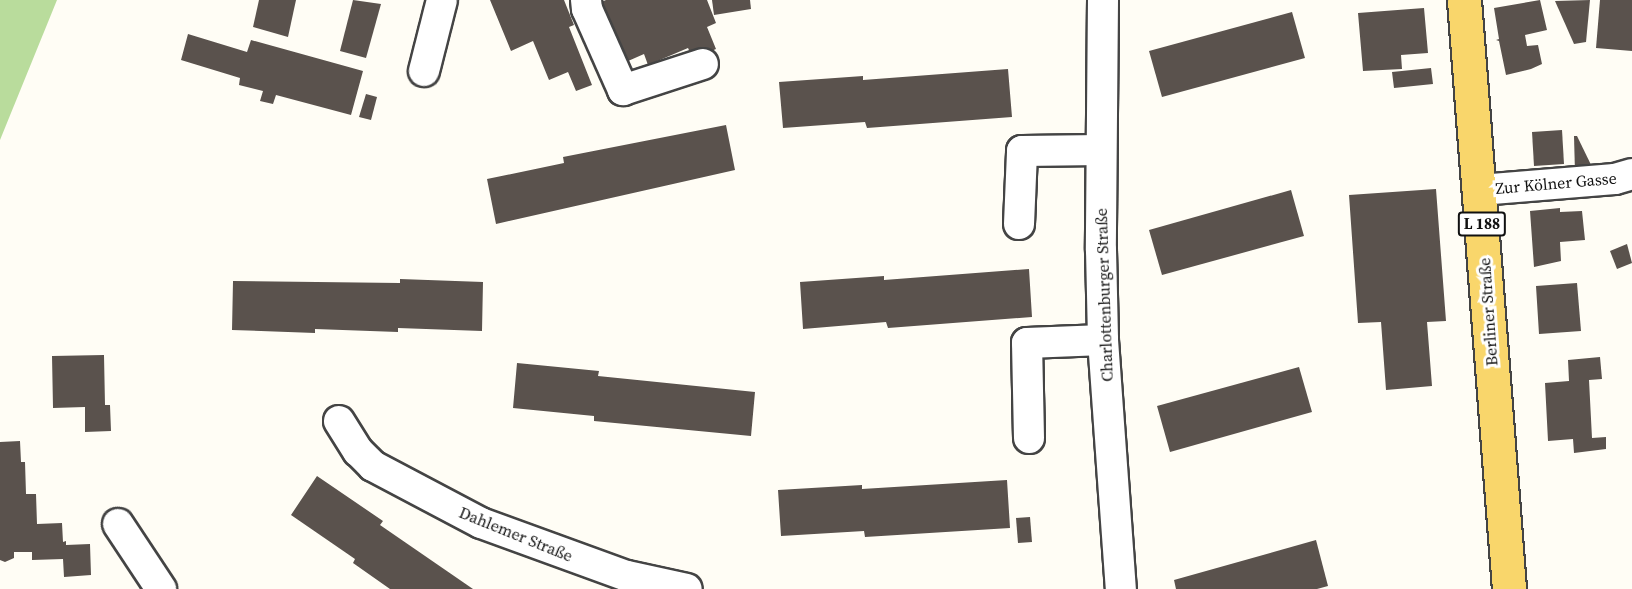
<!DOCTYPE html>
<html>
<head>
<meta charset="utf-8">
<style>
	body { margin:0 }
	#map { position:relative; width:1632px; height:589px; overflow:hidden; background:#fffdf5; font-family:"Source Serif 4",serif }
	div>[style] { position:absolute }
	.forest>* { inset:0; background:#b9dc9c }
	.building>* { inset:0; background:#5a524d }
	.roads { filter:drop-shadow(2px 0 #444) drop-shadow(-2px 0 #444) drop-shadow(0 2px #444) drop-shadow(0 -2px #444) }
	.minor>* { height:30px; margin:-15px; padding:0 15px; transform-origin:15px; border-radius:15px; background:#fff }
	.major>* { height:33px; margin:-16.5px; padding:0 16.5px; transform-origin:16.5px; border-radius:16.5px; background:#f9d66b }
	span { translate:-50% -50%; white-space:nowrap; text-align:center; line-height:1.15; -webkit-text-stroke:6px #fff; paint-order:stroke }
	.shield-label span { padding:2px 4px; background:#fff; border:2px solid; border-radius:4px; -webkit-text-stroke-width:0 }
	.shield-label { font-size:15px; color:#111; font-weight:700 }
	.street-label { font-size:16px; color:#111 }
</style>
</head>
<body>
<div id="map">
	<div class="forest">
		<div style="clip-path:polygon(0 0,57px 0,0 140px)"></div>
	</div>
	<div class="building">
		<div style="clip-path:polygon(259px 0,296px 0,288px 37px,253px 27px)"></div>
		<div style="clip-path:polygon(353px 0,381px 4px,366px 58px,340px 51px)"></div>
		<div style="clip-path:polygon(490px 0,564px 0,574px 25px,569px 27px,592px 85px,576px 91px,568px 72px,549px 80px,533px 41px,511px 51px)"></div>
		<div style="clip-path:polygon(606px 0,707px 0,716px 23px,707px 27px,716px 49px,693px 59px,688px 48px,648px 65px,644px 54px,619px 65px,594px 5px)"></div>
		<div style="clip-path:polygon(712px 0,750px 0,751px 9px,714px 15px)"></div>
		<div style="clip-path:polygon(1540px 0,1547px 30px,1525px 35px,1527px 46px,1538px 45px,1542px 64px,1531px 69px,1506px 75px,1499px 41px,1496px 40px,1499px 39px,1494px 8px)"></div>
		<div style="clip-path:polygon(1590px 0,1586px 42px,1574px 44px,1555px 1px)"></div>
		<div style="clip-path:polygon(1600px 0,1632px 0,1632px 51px,1596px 48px)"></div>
		<div style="clip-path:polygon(1424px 8px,1428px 53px,1401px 55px,1402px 69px,1363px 71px,1358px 13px)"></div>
		<div style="clip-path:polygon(1292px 12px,1305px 58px,1162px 97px,1149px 51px)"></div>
		<div style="clip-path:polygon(188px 34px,247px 52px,251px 40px,363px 71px,351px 115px,276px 95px,273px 104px,260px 101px,263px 91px,239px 85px,240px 78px,181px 60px)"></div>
		<div style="clip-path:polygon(1431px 68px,1433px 84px,1394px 88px,1392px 72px)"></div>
		<div style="clip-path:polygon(1008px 69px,1012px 117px,867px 128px,865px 122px,783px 128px,779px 82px,863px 76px,863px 80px)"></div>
		<div style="clip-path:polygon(366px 94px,377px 97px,371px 120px,359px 117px)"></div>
		<div style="clip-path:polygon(726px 125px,735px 170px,496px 224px,487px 179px,564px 163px,563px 157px)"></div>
		<div style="clip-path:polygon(1562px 130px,1564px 164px,1534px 166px,1532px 132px)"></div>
		<div style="clip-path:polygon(1574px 136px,1577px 136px,1594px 171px,1575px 173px)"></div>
		<div style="clip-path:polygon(1436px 189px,1446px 321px,1427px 322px,1432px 386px,1386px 390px,1381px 322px,1358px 323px,1349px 195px)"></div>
		<div style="clip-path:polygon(1291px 190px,1304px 236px,1162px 275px,1149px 230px)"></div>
		<div style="clip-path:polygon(1560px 208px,1560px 212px,1582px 211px,1585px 240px,1560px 242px,1561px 261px,1534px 267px,1530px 211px)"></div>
		<div style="clip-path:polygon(1627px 244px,1632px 263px,1617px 269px,1610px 251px)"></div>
		<div style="clip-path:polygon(1029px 269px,1032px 317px,888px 328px,886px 322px,803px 329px,800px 282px,884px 276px,884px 280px)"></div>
		<div style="clip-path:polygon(400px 279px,483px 282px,482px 331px,398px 328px,398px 332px,315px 329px,315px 333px,232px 330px,233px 281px,400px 283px)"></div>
		<div style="clip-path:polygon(1577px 283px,1581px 331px,1539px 334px,1536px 286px)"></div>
		<div style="clip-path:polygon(104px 355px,105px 405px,110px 405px,111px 431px,85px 432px,85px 407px,53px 408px,52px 356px)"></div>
		<div style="clip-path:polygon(1600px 357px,1602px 379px,1589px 380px,1592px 438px,1606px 437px,1606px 449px,1574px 453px,1573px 439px,1548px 441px,1545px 383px,1569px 381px,1568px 360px)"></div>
		<div style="clip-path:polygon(517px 363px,599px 371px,598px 376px,755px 392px,751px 436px,594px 421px,594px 416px,513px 408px)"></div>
		<div style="clip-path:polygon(1299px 367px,1312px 412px,1170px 452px,1157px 406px)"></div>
		<div style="clip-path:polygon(20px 441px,21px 462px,25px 462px,26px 494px,36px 494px,37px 524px,62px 523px,63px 542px,66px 541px,66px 545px,90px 544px,91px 575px,64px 577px,63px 559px,32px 560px,32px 552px,14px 552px,14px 558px,5px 562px,0 560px,0 442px)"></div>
		<div style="clip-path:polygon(317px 476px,383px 521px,380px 525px,473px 589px,390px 589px,353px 563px,355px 559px,291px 515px)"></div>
		<div style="clip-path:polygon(1007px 480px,1010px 528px,865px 537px,864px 531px,781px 536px,778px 490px,862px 485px,862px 489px)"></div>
		<div style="clip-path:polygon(1030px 517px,1032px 542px,1018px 543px,1016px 518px)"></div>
		<div style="clip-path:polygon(1316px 540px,1328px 586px,1317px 589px,1176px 589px,1174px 580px)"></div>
	</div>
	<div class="roads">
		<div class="minor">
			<div style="left:586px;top:0;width:9px;rotate:84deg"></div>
			<div style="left:587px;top:9px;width:89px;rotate:66deg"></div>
			<div style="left:623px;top:90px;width:84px;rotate:-18deg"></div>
			<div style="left:1103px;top:0;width:250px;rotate:90.5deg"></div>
			<div style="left:1101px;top:250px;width:90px;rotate:88.7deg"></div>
			<div style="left:1103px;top:340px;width:250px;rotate:85.9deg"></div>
			<div style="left:424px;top:71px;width:73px;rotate:-75.8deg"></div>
			<div style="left:1480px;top:190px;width:135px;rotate:-4.7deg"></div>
			<div style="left:1615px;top:179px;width:18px;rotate:-16deg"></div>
			<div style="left:1019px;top:224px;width:73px;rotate:-87.6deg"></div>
			<div style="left:1022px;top:151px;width:79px;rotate:-0.7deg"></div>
			<div style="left:339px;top:421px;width:36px;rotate:58deg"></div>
			<div style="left:358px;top:451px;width:21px;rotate:45deg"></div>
			<div style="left:373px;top:466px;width:122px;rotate:27.8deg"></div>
			<div style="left:481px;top:523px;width:155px;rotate:20deg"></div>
			<div style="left:627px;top:576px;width:61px;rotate:12.2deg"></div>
			<div style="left:1029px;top:438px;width:95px;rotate:-91.2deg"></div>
			<div style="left:1027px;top:343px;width:76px;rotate:-2.3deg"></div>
			<div style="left:118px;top:524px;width:78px;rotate:56.5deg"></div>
		</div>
		<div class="major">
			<div style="left:1464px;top:0;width:591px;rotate:85.63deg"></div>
		</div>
	</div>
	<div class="shield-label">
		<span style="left:1482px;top:224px">L 188</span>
	</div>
	<div class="street-label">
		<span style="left:1556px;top:183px;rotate:-5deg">Zur Kölner Gasse</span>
		<span style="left:1104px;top:295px;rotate:-92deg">Charlottenburger Straße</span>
		<span style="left:1488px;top:312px;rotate:-94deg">Berliner Straße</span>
		<span style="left:516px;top:534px;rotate:22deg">Dahlemer Straße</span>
	</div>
</div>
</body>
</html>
